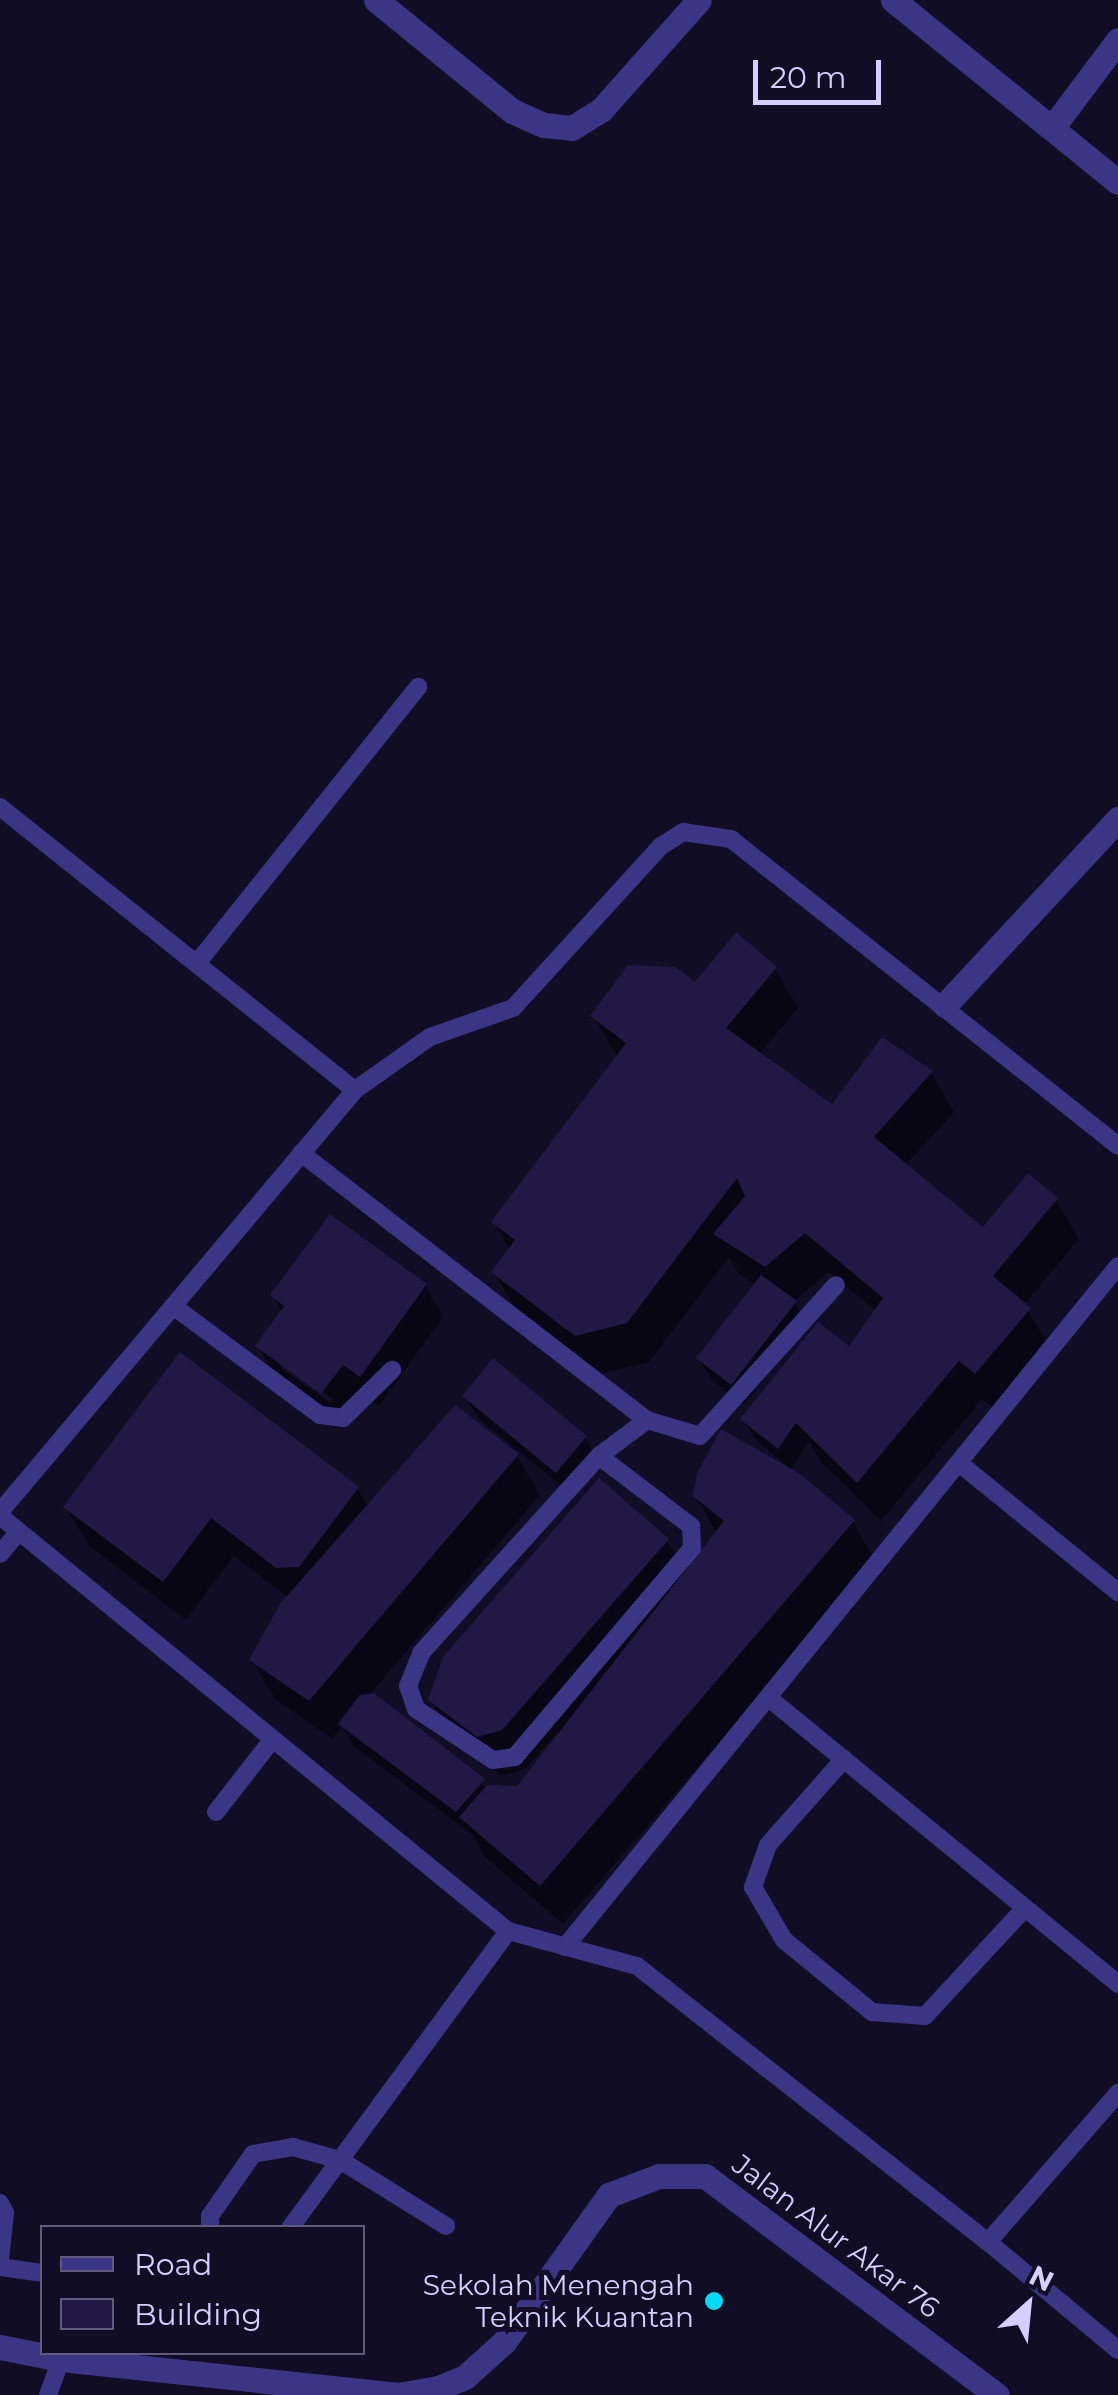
<!DOCTYPE html>
<html>
<head>
<meta charset="utf-8">
<style>
	body { margin:0 }
	#map { position:relative; width:1118px; height:2395px; overflow:hidden; background:#110d24; font-family:Montserrat,sans-serif }
	div>[style] { position:absolute }
	.shadow>* { inset:0; background:#0007 }
	.building>* { inset:0; background:#221845 }
	.service>* { height:18px; margin:-9px; padding:0 9px; transform-origin:9px; border-radius:9px; background:#3b3585 }
	.minor>* { height:25px; margin:-12.5px; padding:0 12.5px; transform-origin:12.5px; border-radius:12.5px; background:#3b3585 }
	.dots>* { width:28px; height:28px; translate:-50% -50%; box-sizing:border-box; border:5px solid #110d24; border-radius:50% }
	span { translate:-50% -50%; white-space:nowrap; text-align:center; line-height:1.15; -webkit-text-stroke:10px #110d24; paint-order:stroke }
	.street-label { font-size:28px; color:#d6cfff }
	.poi-label { font-size:28px; color:#d6cfff }
	.right { translate:-100% -50%; text-align:right }
	.legend { position:absolute; left:40px; top:2225px; width:325px; height:130px; box-sizing:border-box; background:#110d24; border:2px solid #605b7c; margin:0; padding:12px 18px; list-style:none; font-size:30px; color:#d6cfff }
	.legend li { display:flex; align-items:center; gap:20px; height:50px }
	.legend b { width:50px; border:2px solid #605b7c }
	.north { position:absolute; left:978px; top:2255px; width:100px; height:100px; -webkit-text-stroke:8px #110d24; paint-order:stroke; rotate:27deg; font-size:28px; font-weight:700; line-height:40px; text-align:center; color:#d6cfff }
	.north::after { content:''; display:block; margin:auto; width:35px; height:45px; background:#d6cfff; clip-path:polygon(50% 0,100% 100%,50% 72%,0 100%) }
	.scale { position:absolute; left:753px; top:60px; width:128px; height:45px; box-sizing:border-box; border:5px solid #d6cfff; border-top:0; padding-left:12px; font-size:30px; line-height:35px; white-space:nowrap; color:#d6cfff; -webkit-text-stroke:8px #110d24; paint-order:stroke }
</style>
</head>
<body>
<div id="map">
	<div class="shadow">
		<div style="clip-path:polygon(775px 969px,798px 1008px,759px 1055px,833px 1108px,931px 1072px,954px 1112px,905px 1166px,983px 1231px,1056px 1200px,1079px 1239px,1024px 1305px,1052px 1349px,999px 1412px,982px 1399px,881px 1521px,822px 1463px,809px 1442px,790px 1471px,853px 1522px,875px 1561px,563px 1924px,485px 1857px,472px 1834px,353px 1746px,342px 1727px,332px 1739px,275px 1699px,252px 1660px,289px 1598px,234px 1556px,186px 1620px,89px 1546px,66px 1507px,357px 1489px,368px 1507px,515px 1453px,540px 1495px,371px 1693px,488px 1788px,518px 1789px,558px 1738px,555px 1735px,525px 1769px,501px 1776px,454px 1740px,431px 1700px,667px 1541px,686px 1573px,717px 1534px,695px 1495px,788px 1467px,756px 1440px,743px 1419px,849px 1351px,877px 1312px,829px 1272px,794px 1301px,807px 1324px,744px 1405px,711px 1379px,699px 1358px,756px 1285px,739px 1274px,729px 1257px,649px 1362px,600px 1374px,517px 1312px,494px 1272px,510px 1250px,494px 1222px,618px 1058px,593px 1016px,695px 986px)"></div>
		<div style="clip-path:polygon(evenodd,425px 1285px,443px 1317px,379px 1406px,361px 1394px,340px 1424px,276px 1377px,258px 1346px,282px 1312px,273px 1296px,425px 1285px,281px 1362px,333px 1399px,330px 1403px,281px 1368px,281px 1362px)"></div>
		<div style="clip-path:polygon(465px 1396px,585px 1437px,597px 1459px,569px 1492px,477px 1417px)"></div>
	</div>
	<div class="building">
		<div style="clip-path:polygon(736px 932px,777px 967px,726px 1028px,832px 1104px,882px 1037px,933px 1071px,874px 1137px,983px 1227px,1028px 1173px,1058px 1198px,993px 1276px,1031px 1308px,975px 1374px,959px 1361px,857px 1483px,796px 1423px,778px 1449px,740px 1419px,818px 1322px,849px 1346px,883px 1298px,805px 1233px,765px 1267px,713px 1234px,745px 1196px,737px 1178px,627px 1323px,575px 1336px,491px 1272px,515px 1240px,491px 1222px,626px 1043px,590px 1016px,628px 965px,676px 967px,695px 982px)"></div>
		<div style="clip-path:polygon(330px 1214px,427px 1284px,360px 1377px,343px 1365px,321px 1394px,255px 1346px,284px 1306px,270px 1295px)"></div>
		<div style="clip-path:polygon(761px 1275px,797px 1301px,731px 1385px,696px 1358px)"></div>
		<div style="clip-path:polygon(180px 1352px,359px 1487px,299px 1567px,276px 1568px,211px 1518px,163px 1582px,63px 1507px)"></div>
		<div style="clip-path:polygon(493px 1358px,587px 1436px,556px 1473px,462px 1396px)"></div>
		<div style="clip-path:polygon(455px 1405px,519px 1454px,309px 1701px,249px 1660px,280px 1604px)"></div>
		<div style="clip-path:polygon(721px 1429px,800px 1474px,855px 1520px,540px 1886px,459px 1817px,487px 1785px,517px 1786px,724px 1521px,693px 1496px,697px 1473px)"></div>
		<div style="clip-path:polygon(599px 1478px,669px 1539px,502px 1730px,477px 1737px,428px 1700px,443px 1657px)"></div>
		<div style="clip-path:polygon(374px 1693px,485px 1779px,456px 1812px,338px 1724px,360px 1695px)"></div>
	</div>
	<div class="service">
		<div style="left:0;top:807px;width:454px;rotate:38.6deg"></div>
		<div style="left:355px;top:1090px;width:92px;rotate:-35.2deg"></div>
		<div style="left:430px;top:1037px;width:88px;rotate:-19.3deg"></div>
		<div style="left:513px;top:1008px;width:219px;rotate:-47.6deg"></div>
		<div style="left:661px;top:846px;width:26px;rotate:-32deg"></div>
		<div style="left:683px;top:832px;width:49px;rotate:8.3deg"></div>
		<div style="left:731px;top:839px;width:494px;rotate:38.4deg"></div>
		<div style="left:197px;top:963px;width:354px;rotate:-51.3deg"></div>
		<div style="left:301px;top:1153px;width:437px;rotate:37.7deg"></div>
		<div style="left:647px;top:1420px;width:55px;rotate:16.8deg"></div>
		<div style="left:700px;top:1436px;width:203px;rotate:-48deg"></div>
		<div style="left:173px;top:1306px;width:183px;rotate:36.6deg"></div>
		<div style="left:320px;top:1415px;width:23px;rotate:7deg"></div>
		<div style="left:343px;top:1418px;width:69px;rotate:-44.4deg"></div>
		<div style="left:599px;top:1456px;width:116px;rotate:37.3deg"></div>
		<div style="left:691px;top:1526px;width:22px;rotate:87deg"></div>
		<div style="left:692px;top:1548px;width:274px;rotate:130.3deg"></div>
		<div style="left:515px;top:1757px;width:22px;rotate:172deg"></div>
		<div style="left:493px;top:1760px;width:92px;rotate:-146.5deg"></div>
		<div style="left:416px;top:1709px;width:24px;rotate:-109deg"></div>
		<div style="left:408px;top:1686px;width:35px;rotate:-68deg"></div>
		<div style="left:421px;top:1653px;width:266px;rotate:-47.9deg"></div>
		<div style="left:599px;top:1456px;width:60px;rotate:-36.9deg"></div>
		<div style="left:959px;top:1463px;width:205px;rotate:39.1deg"></div>
		<div style="left:0;top:1512px;width:551px;rotate:-49.93deg"></div>
		<div style="left:0;top:1516px;width:656px;rotate:39.25deg"></div>
		<div style="left:508px;top:1931px;width:134px;rotate:15.2deg"></div>
		<div style="left:637px;top:1966px;width:447px;rotate:38.2deg"></div>
		<div style="left:988px;top:2242px;width:169px;rotate:39.7deg"></div>
		<div style="left:0;top:1554px;width:26px;rotate:-50deg"></div>
		<div style="left:770px;top:1699px;width:450px;rotate:39.3deg"></div>
		<div style="left:844px;top:1759px;width:115px;rotate:131.5deg"></div>
		<div style="left:768px;top:1845px;width:45px;rotate:109.7deg"></div>
		<div style="left:753px;top:1887px;width:61px;rotate:59.7deg"></div>
		<div style="left:784px;top:1940px;width:114px;rotate:39.3deg"></div>
		<div style="left:872px;top:2012px;width:53px;rotate:4.3deg"></div>
		<div style="left:925px;top:2016px;width:147px;rotate:-47.2deg"></div>
		<div style="left:216px;top:1812px;width:91px;rotate:-52.1deg"></div>
		<div style="left:565px;top:1947px;width:877px;rotate:-50.92deg"></div>
		<div style="left:0;top:2203px;width:11px;rotate:63deg"></div>
		<div style="left:5px;top:2213px;width:46px;rotate:96.2deg"></div>
		<div style="left:210px;top:2228px;width:12px;rotate:-90deg"></div>
		<div style="left:210px;top:2216px;width:75px;rotate:-55.3deg"></div>
		<div style="left:253px;top:2154px;width:41px;rotate:-9.9deg"></div>
		<div style="left:293px;top:2147px;width:49px;rotate:15.5deg"></div>
		<div style="left:340px;top:2160px;width:125px;rotate:31.9deg"></div>
		<div style="left:290px;top:2228px;width:368px;rotate:-53.7deg"></div>
		<div style="left:988px;top:2242px;width:198px;rotate:-48.9deg"></div>
		<div style="left:0;top:2267px;width:42px;rotate:8.1deg"></div>
		<div style="left:48px;top:2395px;width:38px;rotate:-70deg"></div>
	</div>
	<div class="minor">
		<div style="left:376px;top:0;width:176px;rotate:39.2deg"></div>
		<div style="left:512px;top:111px;width:35px;rotate:24deg"></div>
		<div style="left:544px;top:125px;width:28px;rotate:6deg"></div>
		<div style="left:572px;top:128px;width:34px;rotate:-32deg"></div>
		<div style="left:601px;top:110px;width:147px;rotate:-48.3deg"></div>
		<div style="left:893px;top:0;width:289px;rotate:39deg"></div>
		<div style="left:1052px;top:128px;width:110px;rotate:-53.1deg"></div>
		<div style="left:945px;top:1005px;width:254px;rotate:-47.1deg"></div>
		<div style="left:0;top:2347px;width:62px;rotate:11.1deg"></div>
		<div style="left:61px;top:2359px;width:339px;rotate:6.1deg"></div>
		<div style="left:398px;top:2395px;width:41px;rotate:-9.9deg"></div>
		<div style="left:438px;top:2388px;width:29px;rotate:-22deg"></div>
		<div style="left:465px;top:2377px;width:52px;rotate:-41.9deg"></div>
		<div style="left:504px;top:2342px;width:181px;rotate:-54.5deg"></div>
		<div style="left:609px;top:2195px;width:53px;rotate:-20.8deg"></div>
		<div style="left:659px;top:2176px;width:46px"></div>
		<div style="left:705px;top:2176px;width:365px;rotate:36.9deg"></div>
	</div>
	<div class="dots">
		<div style="left:714px;top:2301px;background:#00d9fa"></div>
	</div>
	<div class="street-label">
		<span style="left:836px;top:2236px;rotate:37deg">Jalan Alur Akar 76</span>
	</div>
	<div class="poi-label">
		<span class="right" style="left:694px;top:2301px">Sekolah Menengah<br>Teknik Kuantan</span>
	</div>
	<ul class="legend">
	<li><b style="height:12px;background:#3b3585"></b>Road</li>
	<li><b style="height:28px;background:#221845"></b>Building</li>
	</ul>
	<div class="north">N</div>
	<div class="scale">20 m</div>
</div>
</body>
</html>
